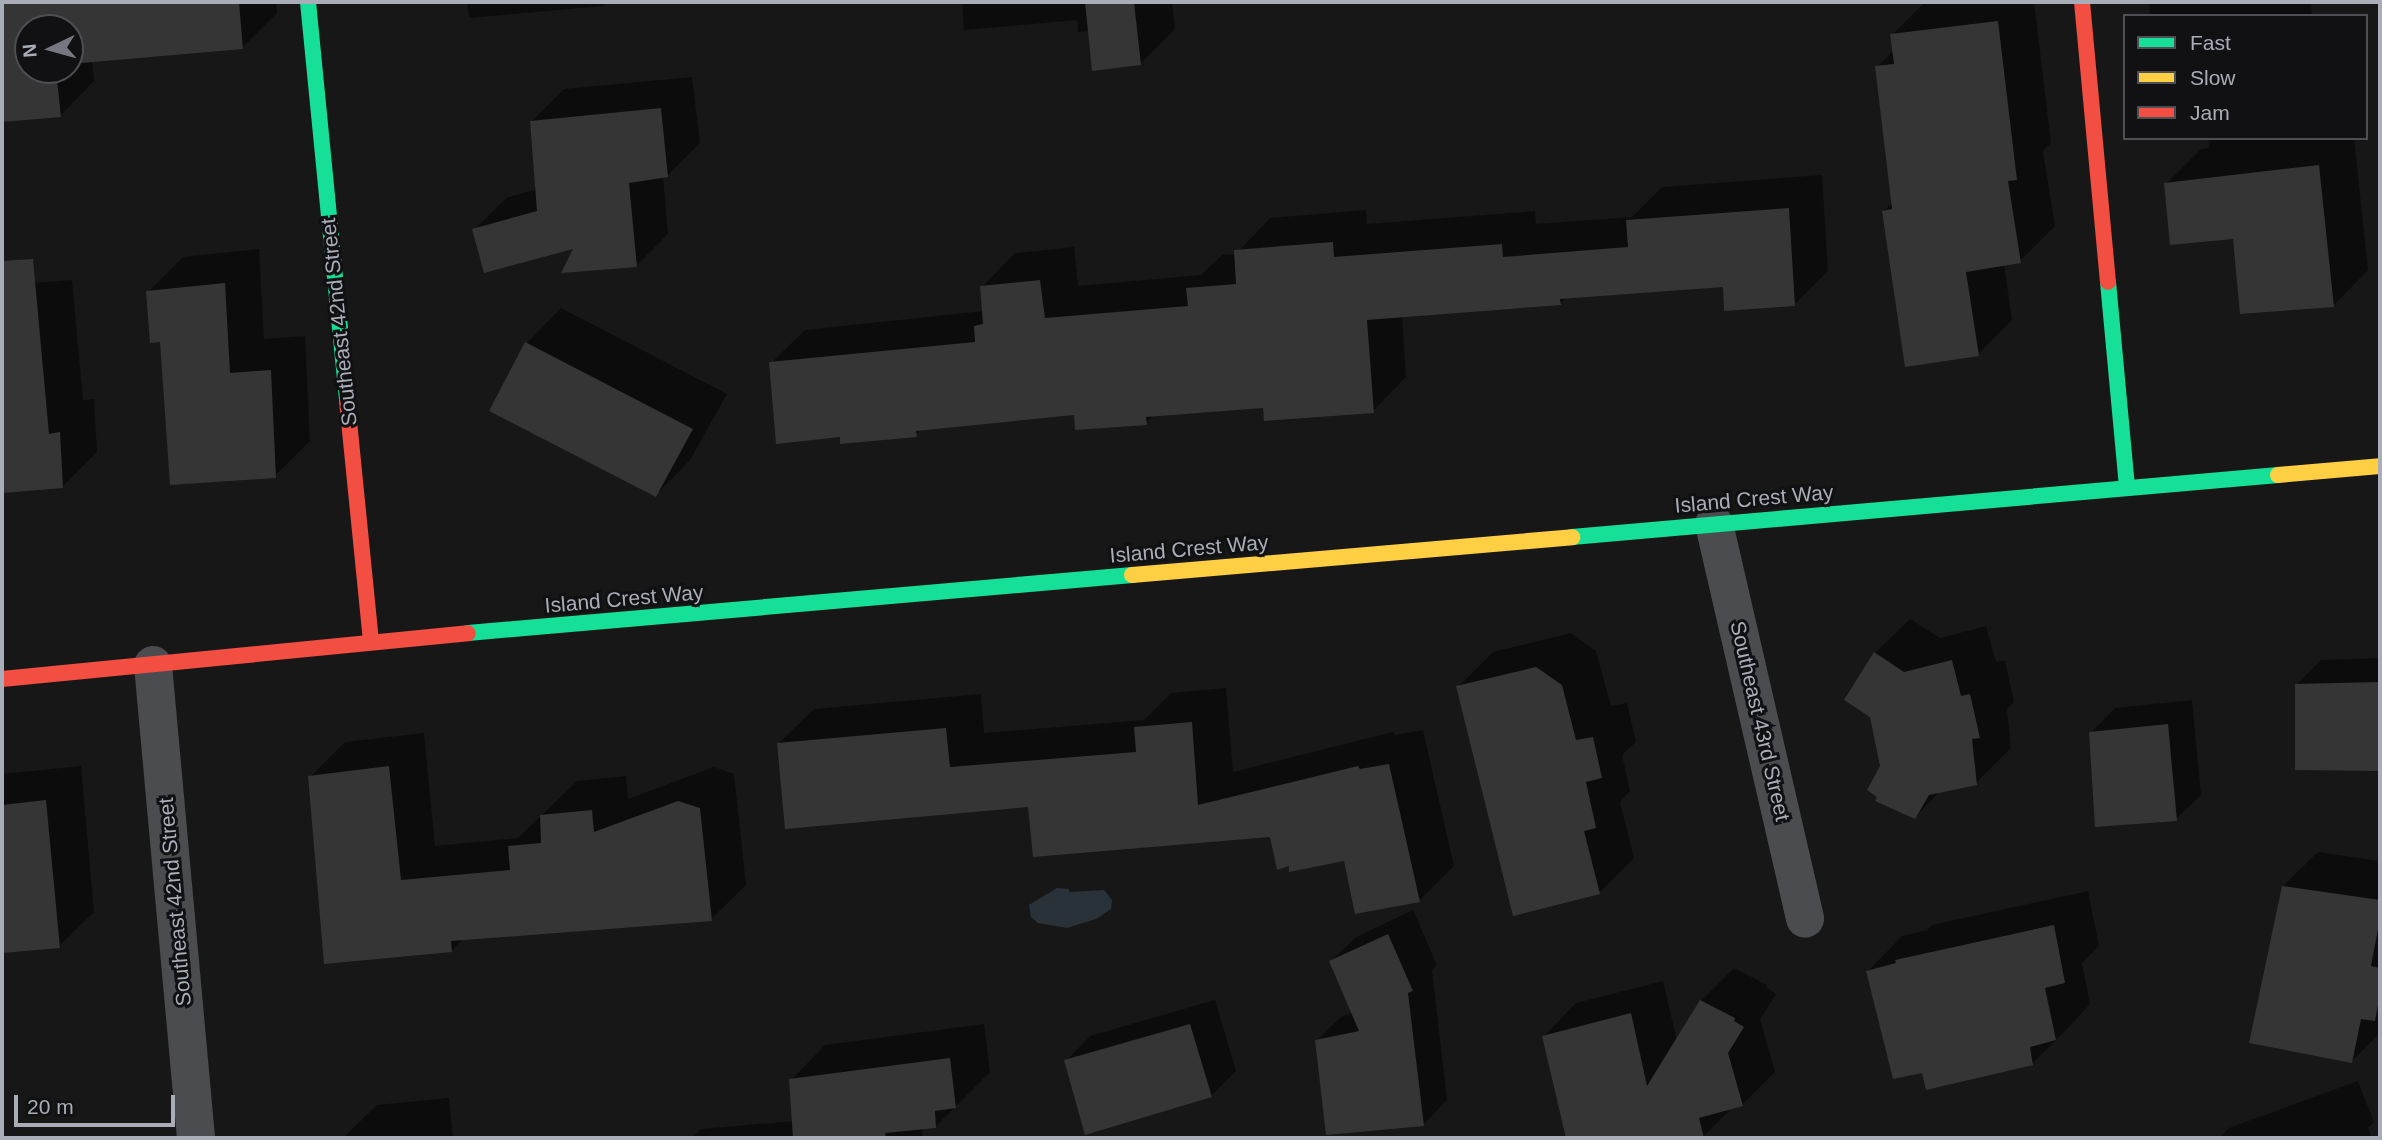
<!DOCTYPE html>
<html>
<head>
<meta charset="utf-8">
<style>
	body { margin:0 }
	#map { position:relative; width:2382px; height:1140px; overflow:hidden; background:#171717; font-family:Helvetica,sans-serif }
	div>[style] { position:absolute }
	.water>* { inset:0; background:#2a3239 }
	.shadow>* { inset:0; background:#0007 }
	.building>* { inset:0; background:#353536 }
	.street>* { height:38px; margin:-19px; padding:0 19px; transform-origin:19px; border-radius:19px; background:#4b4c50 }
	.fast>* { height:16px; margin:-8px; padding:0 8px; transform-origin:8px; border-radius:8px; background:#16e098 }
	.slow>* { height:16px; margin:-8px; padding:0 8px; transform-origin:8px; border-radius:8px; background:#ffcf43 }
	.jam>* { height:16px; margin:-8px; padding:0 8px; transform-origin:8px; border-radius:8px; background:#f24e42 }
	span { translate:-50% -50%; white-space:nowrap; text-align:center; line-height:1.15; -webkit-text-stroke:6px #111113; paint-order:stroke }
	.street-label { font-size:21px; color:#a8adb8 }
	.frame { position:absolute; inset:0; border:4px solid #a8adb8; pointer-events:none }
	.legend { position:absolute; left:2123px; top:14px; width:245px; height:126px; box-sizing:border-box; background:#111113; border:2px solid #4d4f55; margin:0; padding:9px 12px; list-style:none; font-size:21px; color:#a8adb8 }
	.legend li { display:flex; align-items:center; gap:14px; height:35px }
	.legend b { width:35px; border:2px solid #4d4f55 }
	.north { position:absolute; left:14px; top:14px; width:70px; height:70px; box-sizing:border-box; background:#111113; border:2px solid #4d4f55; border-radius:50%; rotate:265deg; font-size:19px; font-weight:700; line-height:28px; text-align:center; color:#a8adb8 }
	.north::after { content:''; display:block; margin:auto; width:24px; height:32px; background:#757880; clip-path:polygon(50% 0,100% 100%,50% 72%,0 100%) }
	.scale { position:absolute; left:14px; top:1095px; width:161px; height:32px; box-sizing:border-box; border:4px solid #a8adb8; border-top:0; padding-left:9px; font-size:21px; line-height:24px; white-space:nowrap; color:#a8adb8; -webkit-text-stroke:5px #111113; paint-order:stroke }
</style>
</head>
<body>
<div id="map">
	<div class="water">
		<div style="clip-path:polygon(1057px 888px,1069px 889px,1069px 892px,1104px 890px,1112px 900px,1111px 909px,1096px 919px,1067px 928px,1038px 923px,1031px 917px,1029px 905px)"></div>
	</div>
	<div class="shadow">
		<div style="clip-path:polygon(evenodd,2px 2px,276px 2px,277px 13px,242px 48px,92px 60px,94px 81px,60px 116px,2px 120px,2px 2px,28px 28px,70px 28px,70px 70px,28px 70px,28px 28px)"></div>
		<div style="clip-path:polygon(467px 2px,608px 2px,603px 6px,469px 18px)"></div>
		<div style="clip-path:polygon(962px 2px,1172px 2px,1175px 29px,1140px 64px,1090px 31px,1078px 32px,1077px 20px,964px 30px)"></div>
		<div style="clip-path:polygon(1925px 2px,2034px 2px,2051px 143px,2043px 151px,2055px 226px,2020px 261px,2004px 264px,2012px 320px,1978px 354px,1884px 211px,1893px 202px,1877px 67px,1894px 50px,1892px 35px)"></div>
		<div style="clip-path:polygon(2149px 2px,2311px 2px,2312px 16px,2150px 16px)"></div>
		<div style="clip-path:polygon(692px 77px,700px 143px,668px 175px,663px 176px,668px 234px,636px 266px,577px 246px,474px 230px,506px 198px,537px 189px,532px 121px,564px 89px)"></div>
		<div style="clip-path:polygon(2208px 138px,2354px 138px,2368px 270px,2334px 305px,2235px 237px,2166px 184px,2201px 149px,2209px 148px)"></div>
		<div style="clip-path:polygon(1822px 175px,1828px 271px,1794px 305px,1725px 285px,1567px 297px,1560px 304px,1402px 316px,1406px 377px,1373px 411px,1265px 406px,1154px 415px,1146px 423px,1075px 413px,923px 428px,916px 435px,841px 435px,771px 363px,805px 330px,984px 311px,982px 287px,1015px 253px,1074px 247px,1078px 286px,1201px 275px,1222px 255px,1236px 254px,1270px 218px,1366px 210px,1367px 224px,1535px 211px,1536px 224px,1632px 217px,1662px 187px)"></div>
		<div style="clip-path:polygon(259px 249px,264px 339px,305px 336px,310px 441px,275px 476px,162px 340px,148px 292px,183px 257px)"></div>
		<div style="clip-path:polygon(72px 280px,83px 400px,94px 399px,97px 452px,62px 487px,2px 492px,2px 289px,6px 285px)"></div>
		<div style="clip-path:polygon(561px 308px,727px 394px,690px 460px,656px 495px,527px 343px)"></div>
		<div style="clip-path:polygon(1910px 619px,1940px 638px,1986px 626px,1996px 662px,2005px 660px,2014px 702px,2007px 709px,2011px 748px,1976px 783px,1941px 790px,1915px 817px,1882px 767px,1875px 653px)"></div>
		<div style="clip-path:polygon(1571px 633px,1596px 651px,1611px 706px,1627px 703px,1636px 742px,1622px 755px,1630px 791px,1620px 802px,1634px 858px,1599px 893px,1458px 687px,1493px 652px)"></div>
		<div style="clip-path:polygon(2380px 658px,2380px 769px,2297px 768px,2296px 685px,2321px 660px)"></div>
		<div style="clip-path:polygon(1226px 688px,1233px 772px,1393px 732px,1395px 735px,1423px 730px,1454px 866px,1419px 901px,1345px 859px,1291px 864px,1272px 835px,1030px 806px,779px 743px,814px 709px,981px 694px,984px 733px,1144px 720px,1171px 693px)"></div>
		<div style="clip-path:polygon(2192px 700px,2201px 795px,2176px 819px,2091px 733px,2115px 708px)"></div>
		<div style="clip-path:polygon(424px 733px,435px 846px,518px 838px,577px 781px,626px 776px,628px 799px,714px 767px,734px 774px,746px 885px,711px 919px,463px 939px,451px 951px,310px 777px,345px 742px)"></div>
		<div style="clip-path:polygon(81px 766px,94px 912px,59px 946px,2px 951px,2px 774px)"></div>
		<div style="clip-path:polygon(2318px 852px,2380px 861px,2380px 1033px,2351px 1062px,2283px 886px)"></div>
		<div style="clip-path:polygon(2088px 891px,2099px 946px,2082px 963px,2090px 1004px,2067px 1029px,2032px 1064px,1924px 1071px,1868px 971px,1902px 936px,1927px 930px,1932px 925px)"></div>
		<div style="clip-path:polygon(1413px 910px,1437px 965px,1432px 970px,1447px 1100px,1423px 1125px,1317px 1040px,1342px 1016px,1353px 1013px,1331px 961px,1356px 937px)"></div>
		<div style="clip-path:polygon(1734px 968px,1767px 985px,1766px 987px,1776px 994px,1760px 1019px,1775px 1072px,1742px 1105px,1732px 1108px,1703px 1137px,1568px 1138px,1544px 1036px,1576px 1003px,1663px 981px,1677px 1041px,1701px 1001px)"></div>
		<div style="clip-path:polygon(1215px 1000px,1236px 1071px,1211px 1096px,1066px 1061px,1090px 1036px)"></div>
		<div style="clip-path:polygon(984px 1024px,990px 1072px,935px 1127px,922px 1128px,923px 1138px,692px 1138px,701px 1129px,794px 1121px,791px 1080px,825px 1045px)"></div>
		<div style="clip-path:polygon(2358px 1081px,2374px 1122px,2368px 1128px,2372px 1138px,2219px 1138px,2229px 1128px)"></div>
		<div style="clip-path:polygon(449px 1098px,453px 1138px,343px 1138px,377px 1105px)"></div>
	</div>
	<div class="building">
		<div style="clip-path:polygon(2px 2px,239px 2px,243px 49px,70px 64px,70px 28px,28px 28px,28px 70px,56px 70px,61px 117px,2px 122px)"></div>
		<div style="clip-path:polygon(1085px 2px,1134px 2px,1141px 65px,1092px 71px)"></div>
		<div style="clip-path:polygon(1998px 21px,2017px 180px,2008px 181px,2021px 263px,1966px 272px,1979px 356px,1905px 367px,1882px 211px,1892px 209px,1875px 66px,1894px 64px,1890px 34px)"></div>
		<div style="clip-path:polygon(661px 108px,668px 177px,629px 183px,637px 267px,561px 273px,573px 249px,484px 273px,472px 229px,537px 211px,530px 121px)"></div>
		<div style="clip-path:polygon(2319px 165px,2334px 307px,2240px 314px,2233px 239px,2170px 245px,2164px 183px)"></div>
		<div style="clip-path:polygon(1789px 208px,1795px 306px,1724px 311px,1723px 287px,1560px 299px,1561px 305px,1367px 320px,1374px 413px,1264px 421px,1263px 408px,1146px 417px,1147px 425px,1075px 430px,1074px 415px,916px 431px,917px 437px,840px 444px,840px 437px,776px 444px,769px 362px,975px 342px,974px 326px,983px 324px,980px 286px,1040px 280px,1045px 318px,1188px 306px,1186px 288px,1236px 284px,1234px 250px,1333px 242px,1334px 257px,1502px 244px,1503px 257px,1628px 247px,1626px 220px)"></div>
		<div style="clip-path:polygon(33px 259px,49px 434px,60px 432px,63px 488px,2px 493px,2px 261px)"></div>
		<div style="clip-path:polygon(225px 283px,230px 373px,271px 370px,276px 478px,170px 485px,160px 342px,150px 343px,146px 291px)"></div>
		<div style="clip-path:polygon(525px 342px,693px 429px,656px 497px,489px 411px)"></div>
		<div style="clip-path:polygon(1874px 652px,1904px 672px,1952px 660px,1961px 696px,1970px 694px,1980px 738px,1972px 739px,1977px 785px,1929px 795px,1915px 819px,1875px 801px,1877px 797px,1867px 790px,1880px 766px,1870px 717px,1844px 700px)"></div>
		<div style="clip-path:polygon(1536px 667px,1562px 685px,1576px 740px,1593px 737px,1602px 778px,1586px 782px,1596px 828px,1584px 831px,1600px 894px,1513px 916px,1456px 686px)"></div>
		<div style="clip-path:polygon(2380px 682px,2380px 771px,2295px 770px,2295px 684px)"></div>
		<div style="clip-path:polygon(1192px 722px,1198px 805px,1358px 766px,1360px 769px,1389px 764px,1420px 902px,1355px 914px,1344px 861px,1289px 872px,1289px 866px,1277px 870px,1270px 837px,1033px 857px,1028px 807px,785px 829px,777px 743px,946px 728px,950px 767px,1136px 752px,1134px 727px)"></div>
		<div style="clip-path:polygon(2168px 724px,2177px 821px,2095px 827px,2089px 732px)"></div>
		<div style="clip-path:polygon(389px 766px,401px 880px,510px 870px,508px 846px,541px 843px,540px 815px,592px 810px,594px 832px,678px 801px,700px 808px,712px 921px,451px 941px,452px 952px,324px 964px,308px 776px)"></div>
		<div style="clip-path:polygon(46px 800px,60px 948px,2px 953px,2px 805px)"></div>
		<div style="clip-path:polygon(2282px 886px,2380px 900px,2380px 918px,2371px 966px,2380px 968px,2380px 995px,2375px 1021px,2361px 1019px,2352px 1063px,2249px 1043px)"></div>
		<div style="clip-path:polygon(2054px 925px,2065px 983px,2045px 988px,2056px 1040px,2030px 1047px,2033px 1065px,1926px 1090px,1922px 1073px,1893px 1079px,1866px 971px,1896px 963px,1895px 960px)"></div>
		<div style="clip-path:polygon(1388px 934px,1413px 991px,1408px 993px,1424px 1126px,1326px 1135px,1315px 1040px,1359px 1031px,1329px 961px)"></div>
		<div style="clip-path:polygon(1700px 1000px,1735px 1018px,1734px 1021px,1744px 1027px,1728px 1053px,1743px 1106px,1699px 1118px,1704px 1138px,1566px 1138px,1542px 1036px,1631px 1013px,1647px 1086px)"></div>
		<div style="clip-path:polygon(1190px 1024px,1212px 1097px,1085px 1135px,1064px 1060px)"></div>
		<div style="clip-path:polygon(950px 1058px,956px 1108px,935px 1111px,936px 1128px,885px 1133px,886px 1138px,793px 1138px,789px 1079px)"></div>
	</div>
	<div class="street">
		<div style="left:1714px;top:524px;width:405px;rotate:77deg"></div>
		<div style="left:153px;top:665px;width:475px;rotate:84.8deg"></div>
	</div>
	<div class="fast">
		<div style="left:308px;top:2px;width:401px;rotate:84.4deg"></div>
		<div style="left:2108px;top:282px;width:207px;rotate:84.7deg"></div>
		<div style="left:1572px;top:537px;width:709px;rotate:-5.02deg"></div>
		<div style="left:468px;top:633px;width:667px;rotate:-4.99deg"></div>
	</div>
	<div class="slow">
		<div style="left:2278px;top:475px;width:102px;rotate:-5deg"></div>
		<div style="left:1132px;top:575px;width:442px;rotate:-4.9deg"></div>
	</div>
	<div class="jam">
		<div style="left:2082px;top:2px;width:281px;rotate:84.7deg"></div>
		<div style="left:347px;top:401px;width:242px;rotate:84.3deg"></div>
		<div style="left:2px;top:679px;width:468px;rotate:-5.6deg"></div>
	</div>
	<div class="street-label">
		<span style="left:339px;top:322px;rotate:-96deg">Southeast 42nd Street</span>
		<span style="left:1754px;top:499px;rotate:-5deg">Island Crest Way</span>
		<span style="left:1189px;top:549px;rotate:-5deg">Island Crest Way</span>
		<span style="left:624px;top:599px;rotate:-5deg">Island Crest Way</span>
		<span style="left:1760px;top:721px;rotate:77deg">Southeast 43rd Street</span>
		<span style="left:175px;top:902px;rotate:-95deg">Southeast 42nd Street</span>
	</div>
	<div class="frame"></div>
	<ul class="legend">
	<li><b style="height:9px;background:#16e098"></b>Fast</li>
	<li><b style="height:9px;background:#ffcf43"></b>Slow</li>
	<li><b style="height:9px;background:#f24e42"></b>Jam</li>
	</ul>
	<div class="north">N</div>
	<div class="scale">20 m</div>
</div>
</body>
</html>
